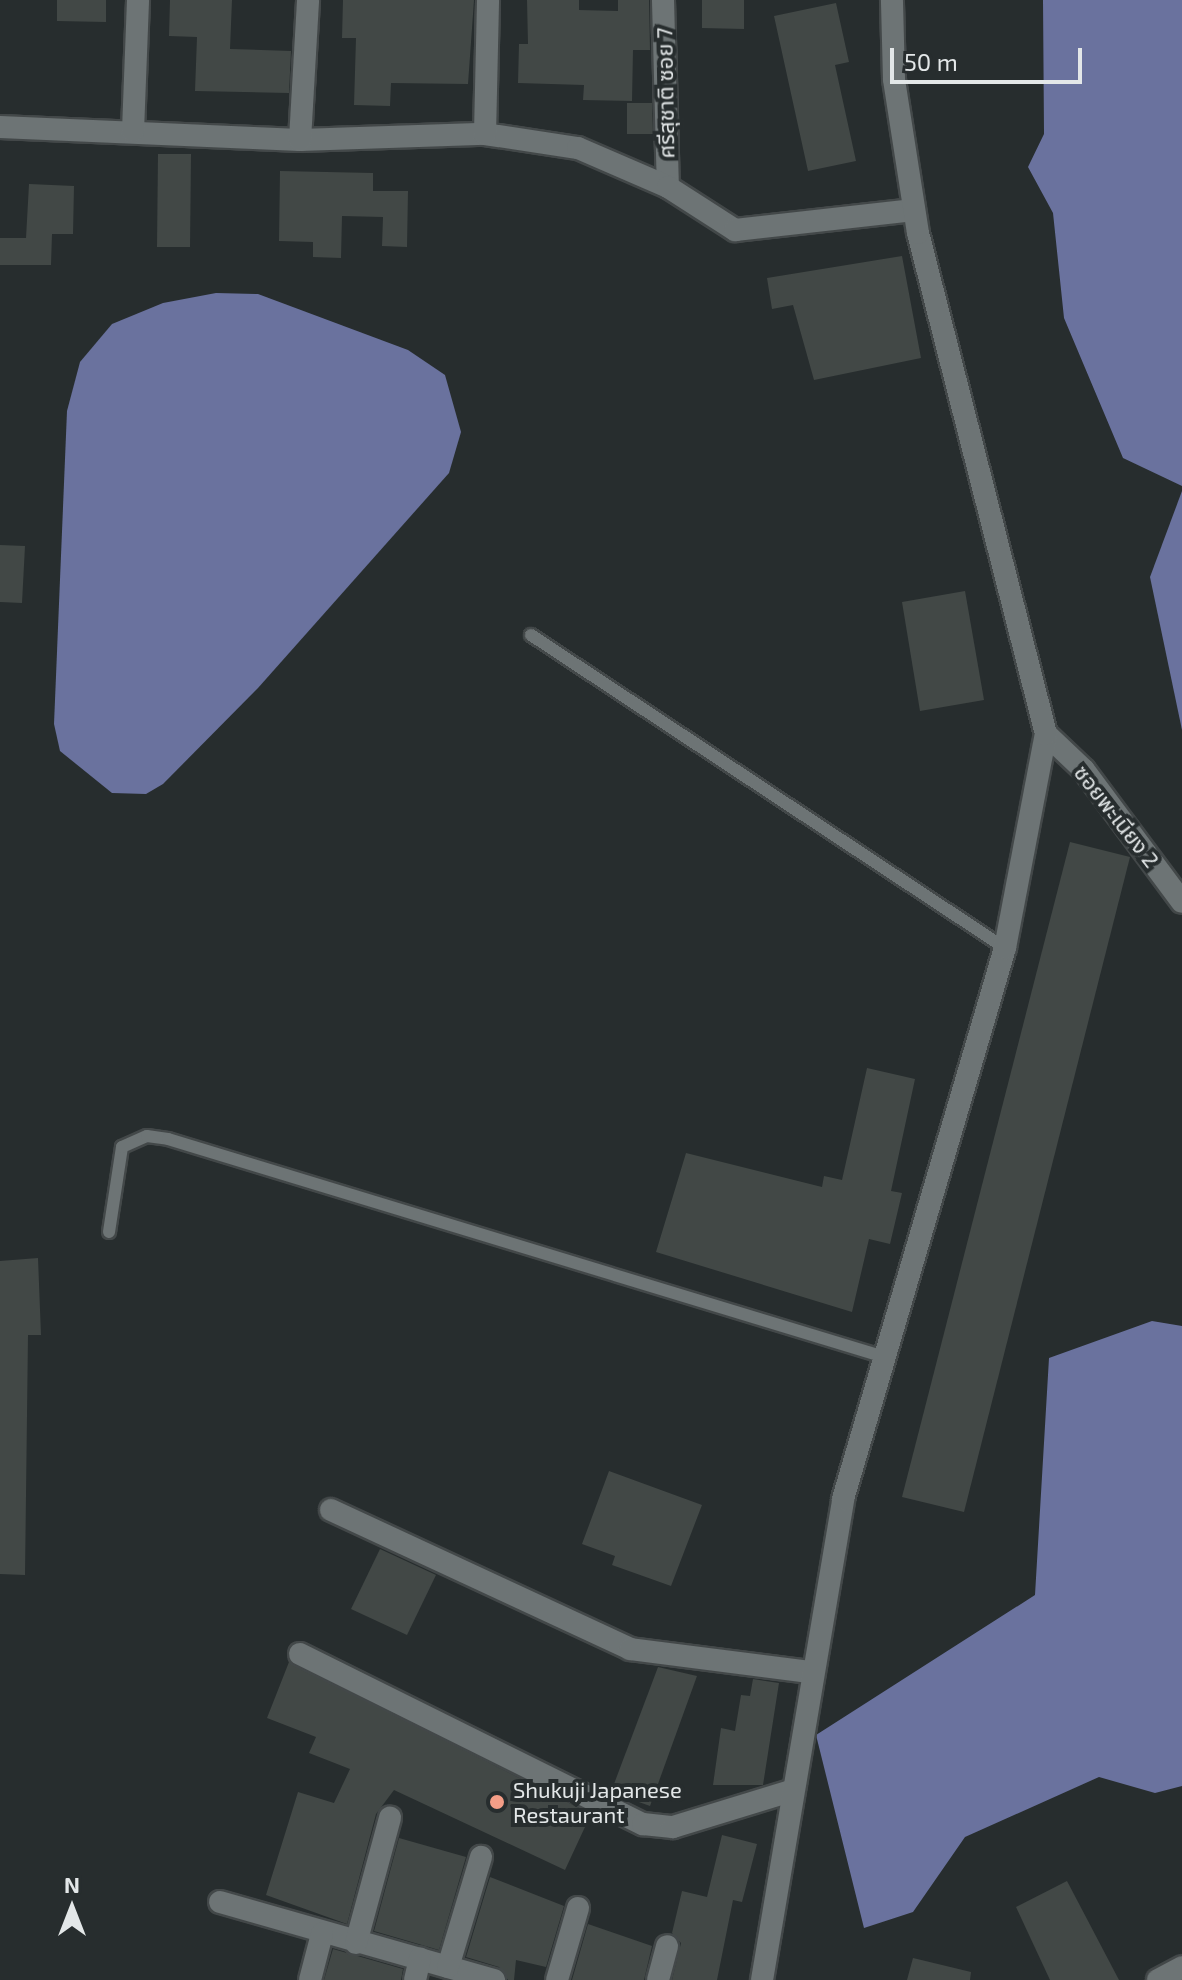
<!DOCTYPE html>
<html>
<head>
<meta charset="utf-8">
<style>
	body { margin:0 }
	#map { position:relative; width:1182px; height:1980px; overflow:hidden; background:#272d2e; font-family:"Exo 2","Noto Sans Thai",sans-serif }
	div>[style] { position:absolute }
	.water>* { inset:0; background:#6a729e }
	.building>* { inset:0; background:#424846 }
	.roads { filter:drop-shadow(2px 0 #434849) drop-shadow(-2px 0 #434849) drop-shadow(0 2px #434849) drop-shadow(0 -2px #434849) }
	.service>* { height:12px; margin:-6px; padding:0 6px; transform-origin:6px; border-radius:6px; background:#6d7475 }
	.minor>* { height:22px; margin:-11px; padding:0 11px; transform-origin:11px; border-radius:11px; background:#6d7475 }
	.tertiary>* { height:22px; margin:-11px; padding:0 11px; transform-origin:11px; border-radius:11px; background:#6d7475 }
	.dots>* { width:22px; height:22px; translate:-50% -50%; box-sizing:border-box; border:4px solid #272d2e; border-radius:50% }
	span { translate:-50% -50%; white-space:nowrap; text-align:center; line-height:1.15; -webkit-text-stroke:8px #272d2e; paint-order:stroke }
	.street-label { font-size:22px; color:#e3e7e8 }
	.poi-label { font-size:22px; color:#e3e7e8 }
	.left { translate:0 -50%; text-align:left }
	.north { position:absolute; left:32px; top:1868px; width:80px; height:80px; -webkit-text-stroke:6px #272d2e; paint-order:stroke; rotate:0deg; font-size:22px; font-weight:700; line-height:32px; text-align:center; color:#e3e7e8 }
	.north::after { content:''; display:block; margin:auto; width:28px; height:36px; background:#e3e7e8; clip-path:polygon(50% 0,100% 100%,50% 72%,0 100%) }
	.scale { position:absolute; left:890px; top:48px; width:192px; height:36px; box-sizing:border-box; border:4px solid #e3e7e8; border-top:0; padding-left:10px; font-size:24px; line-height:28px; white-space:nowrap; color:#e3e7e8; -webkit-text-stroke:6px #272d2e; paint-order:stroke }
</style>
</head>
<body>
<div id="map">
	<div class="water">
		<div style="clip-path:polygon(1043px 0,1182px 0,1182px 486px,1123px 458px,1064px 318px,1053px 213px,1028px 167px,1044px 134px)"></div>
		<div style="clip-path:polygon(216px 293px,258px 294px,408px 350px,445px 375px,461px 432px,449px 473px,258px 688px,163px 784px,146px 794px,112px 793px,60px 751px,54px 724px,67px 411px,80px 362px,112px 324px,163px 303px)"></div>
		<div style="clip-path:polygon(1182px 491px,1182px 730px,1150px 577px)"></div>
		<div style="clip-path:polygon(1152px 1321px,1182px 1326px,1182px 1786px,1155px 1793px,1099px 1777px,965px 1837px,913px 1912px,864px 1928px,816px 1735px,1035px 1595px,1049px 1358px)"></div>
	</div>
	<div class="building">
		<div style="clip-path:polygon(57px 0,106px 0,106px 22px,57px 21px)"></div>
		<div style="clip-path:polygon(170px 0,232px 0,230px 49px,291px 51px,289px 93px,195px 91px,197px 37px,169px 36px)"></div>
		<div style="clip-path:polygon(343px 0,474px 0,468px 84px,391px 83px,390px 106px,354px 105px,356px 38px,342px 38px)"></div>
		<div style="clip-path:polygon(527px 0,579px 0,579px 10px,618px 11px,618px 0,649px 0,650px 50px,633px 50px,632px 101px,583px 100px,584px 85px,518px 83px,519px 44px,528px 44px)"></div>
		<div style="clip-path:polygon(702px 0,744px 0,744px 29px,702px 28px)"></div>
		<div style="clip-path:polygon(836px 3px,849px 62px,835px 65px,856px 161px,808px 171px,774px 16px)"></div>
		<div style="clip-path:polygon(627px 103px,652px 103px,653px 134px,627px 134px)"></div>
		<div style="clip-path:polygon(158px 154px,191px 154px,190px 247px,157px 247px)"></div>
		<div style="clip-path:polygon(280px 171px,373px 173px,373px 191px,408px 191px,407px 247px,382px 246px,383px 217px,342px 216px,341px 258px,313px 257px,313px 242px,279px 241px)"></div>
		<div style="clip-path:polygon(29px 184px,74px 186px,73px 234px,52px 234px,51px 265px,0 265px,0 238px,26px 238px)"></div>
		<div style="clip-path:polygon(902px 256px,921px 358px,814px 380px,793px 305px,772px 309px,767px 278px)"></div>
		<div style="clip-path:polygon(0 545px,25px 546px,22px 603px,0 602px)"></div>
		<div style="clip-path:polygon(965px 591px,984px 700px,920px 711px,902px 602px)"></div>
		<div style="clip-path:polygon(1070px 842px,1130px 857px,964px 1512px,902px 1497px)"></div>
		<div style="clip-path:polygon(867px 1068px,915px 1079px,891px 1191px,902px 1193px,890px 1244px,869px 1239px,852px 1312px,656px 1252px,686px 1153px,822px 1187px,824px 1176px,842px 1180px)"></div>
		<div style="clip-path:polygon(38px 1258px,41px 1335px,28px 1335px,25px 1575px,0 1574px,0 1261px)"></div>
		<div style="clip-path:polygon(609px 1471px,702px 1505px,671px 1586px,612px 1565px,615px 1556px,582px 1544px)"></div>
		<div style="clip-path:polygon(380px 1549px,436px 1575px,407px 1635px,351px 1609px)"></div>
		<div style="clip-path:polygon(289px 1662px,591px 1814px,565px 1870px,394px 1790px,376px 1814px,347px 1924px,266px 1895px,298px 1792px,334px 1803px,350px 1769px,309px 1753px,316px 1737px,267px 1718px)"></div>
		<div style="clip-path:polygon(658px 1667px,697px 1676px,650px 1806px,611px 1792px)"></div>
		<div style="clip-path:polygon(753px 1679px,779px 1683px,763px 1785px,713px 1785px,721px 1728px,735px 1731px,741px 1695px,750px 1696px)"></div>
		<div style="clip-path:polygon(722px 1835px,757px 1844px,742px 1902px,733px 1900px,717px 1980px,672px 1980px,681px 1943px,672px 1933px,682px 1891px,707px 1897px)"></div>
		<div style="clip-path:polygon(399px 1838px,466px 1857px,439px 1950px,374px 1931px)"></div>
		<div style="clip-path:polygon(490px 1877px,564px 1906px,546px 1967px,516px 1960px,514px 1980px,508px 1980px,499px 1967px,466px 1957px)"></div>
		<div style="clip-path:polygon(1067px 1881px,1119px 1980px,1050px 1980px,1016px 1907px)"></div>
		<div style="clip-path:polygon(588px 1924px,652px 1946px,644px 1980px,572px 1980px)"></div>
		<div style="clip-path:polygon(333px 1949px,403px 1969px,401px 1980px,324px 1980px)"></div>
		<div style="clip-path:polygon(913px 1958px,971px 1972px,970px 1980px,907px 1980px)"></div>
	</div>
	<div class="roads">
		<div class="service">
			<div style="left:531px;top:635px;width:568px;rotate:33.44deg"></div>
			<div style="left:109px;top:1232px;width:86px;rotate:-81.3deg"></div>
			<div style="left:122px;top:1147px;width:27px;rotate:-24deg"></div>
			<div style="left:147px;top:1136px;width:21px;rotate:8deg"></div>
			<div style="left:168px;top:1139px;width:748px;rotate:16.93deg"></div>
		</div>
		<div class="minor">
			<div style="left:663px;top:0;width:187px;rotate:88.5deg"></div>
			<div style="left:0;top:127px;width:300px;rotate:2.5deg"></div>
			<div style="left:300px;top:140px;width:185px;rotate:-1.9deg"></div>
			<div style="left:485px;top:134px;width:94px;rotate:8.6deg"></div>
			<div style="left:578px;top:148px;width:98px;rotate:23.4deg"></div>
			<div style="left:668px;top:187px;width:80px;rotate:32.7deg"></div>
			<div style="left:735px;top:230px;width:180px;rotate:-6.4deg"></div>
			<div style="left:133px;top:131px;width:131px;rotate:-87.8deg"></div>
			<div style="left:485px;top:134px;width:134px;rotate:-88.7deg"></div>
			<div style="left:300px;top:140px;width:140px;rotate:-86.7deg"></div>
			<div style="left:1046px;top:734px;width:52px;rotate:43.5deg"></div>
			<div style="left:1084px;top:770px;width:164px;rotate:53.4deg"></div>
			<div style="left:331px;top:1510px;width:330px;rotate:24.9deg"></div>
			<div style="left:630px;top:1649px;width:180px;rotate:7.3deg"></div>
			<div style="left:300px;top:1654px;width:383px;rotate:26.4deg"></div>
			<div style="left:643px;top:1824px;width:30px;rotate:6deg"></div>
			<div style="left:673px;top:1827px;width:123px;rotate:-17deg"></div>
			<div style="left:220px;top:1902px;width:285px;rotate:15.9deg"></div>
			<div style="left:356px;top:1943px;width:130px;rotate:-74.8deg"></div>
			<div style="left:448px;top:1967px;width:115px;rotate:-73.3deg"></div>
			<div style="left:310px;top:1980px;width:48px;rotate:-75.4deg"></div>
			<div style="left:415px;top:1980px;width:22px;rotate:-77deg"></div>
			<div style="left:557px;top:1980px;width:75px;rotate:-73.7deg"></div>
			<div style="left:658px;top:1980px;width:35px;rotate:-75deg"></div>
			<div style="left:1158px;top:1980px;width:27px;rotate:-28deg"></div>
		</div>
		<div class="tertiary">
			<div style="left:762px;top:1980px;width:488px;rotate:-80.4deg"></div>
			<div style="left:843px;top:1499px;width:574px;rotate:-73.62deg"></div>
			<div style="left:1005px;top:948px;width:218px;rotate:-79.2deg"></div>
			<div style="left:1046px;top:734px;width:517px;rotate:-104.33deg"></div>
			<div style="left:918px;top:233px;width:156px;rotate:-98.9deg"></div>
			<div style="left:894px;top:79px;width:79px;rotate:-91.5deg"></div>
		</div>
	</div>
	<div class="dots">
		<div style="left:497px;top:1802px;background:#f49e87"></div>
	</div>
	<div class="street-label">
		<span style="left:665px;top:93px;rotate:-91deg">ศรีสุชาติ ซอย 7</span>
		<span style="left:1117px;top:816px;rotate:52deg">ซอยพะเนียง 2</span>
	</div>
	<div class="poi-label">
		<span class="left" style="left:513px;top:1802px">Shukuji Japanese<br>Restaurant</span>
	</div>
	<div class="north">N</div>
	<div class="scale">50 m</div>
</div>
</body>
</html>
